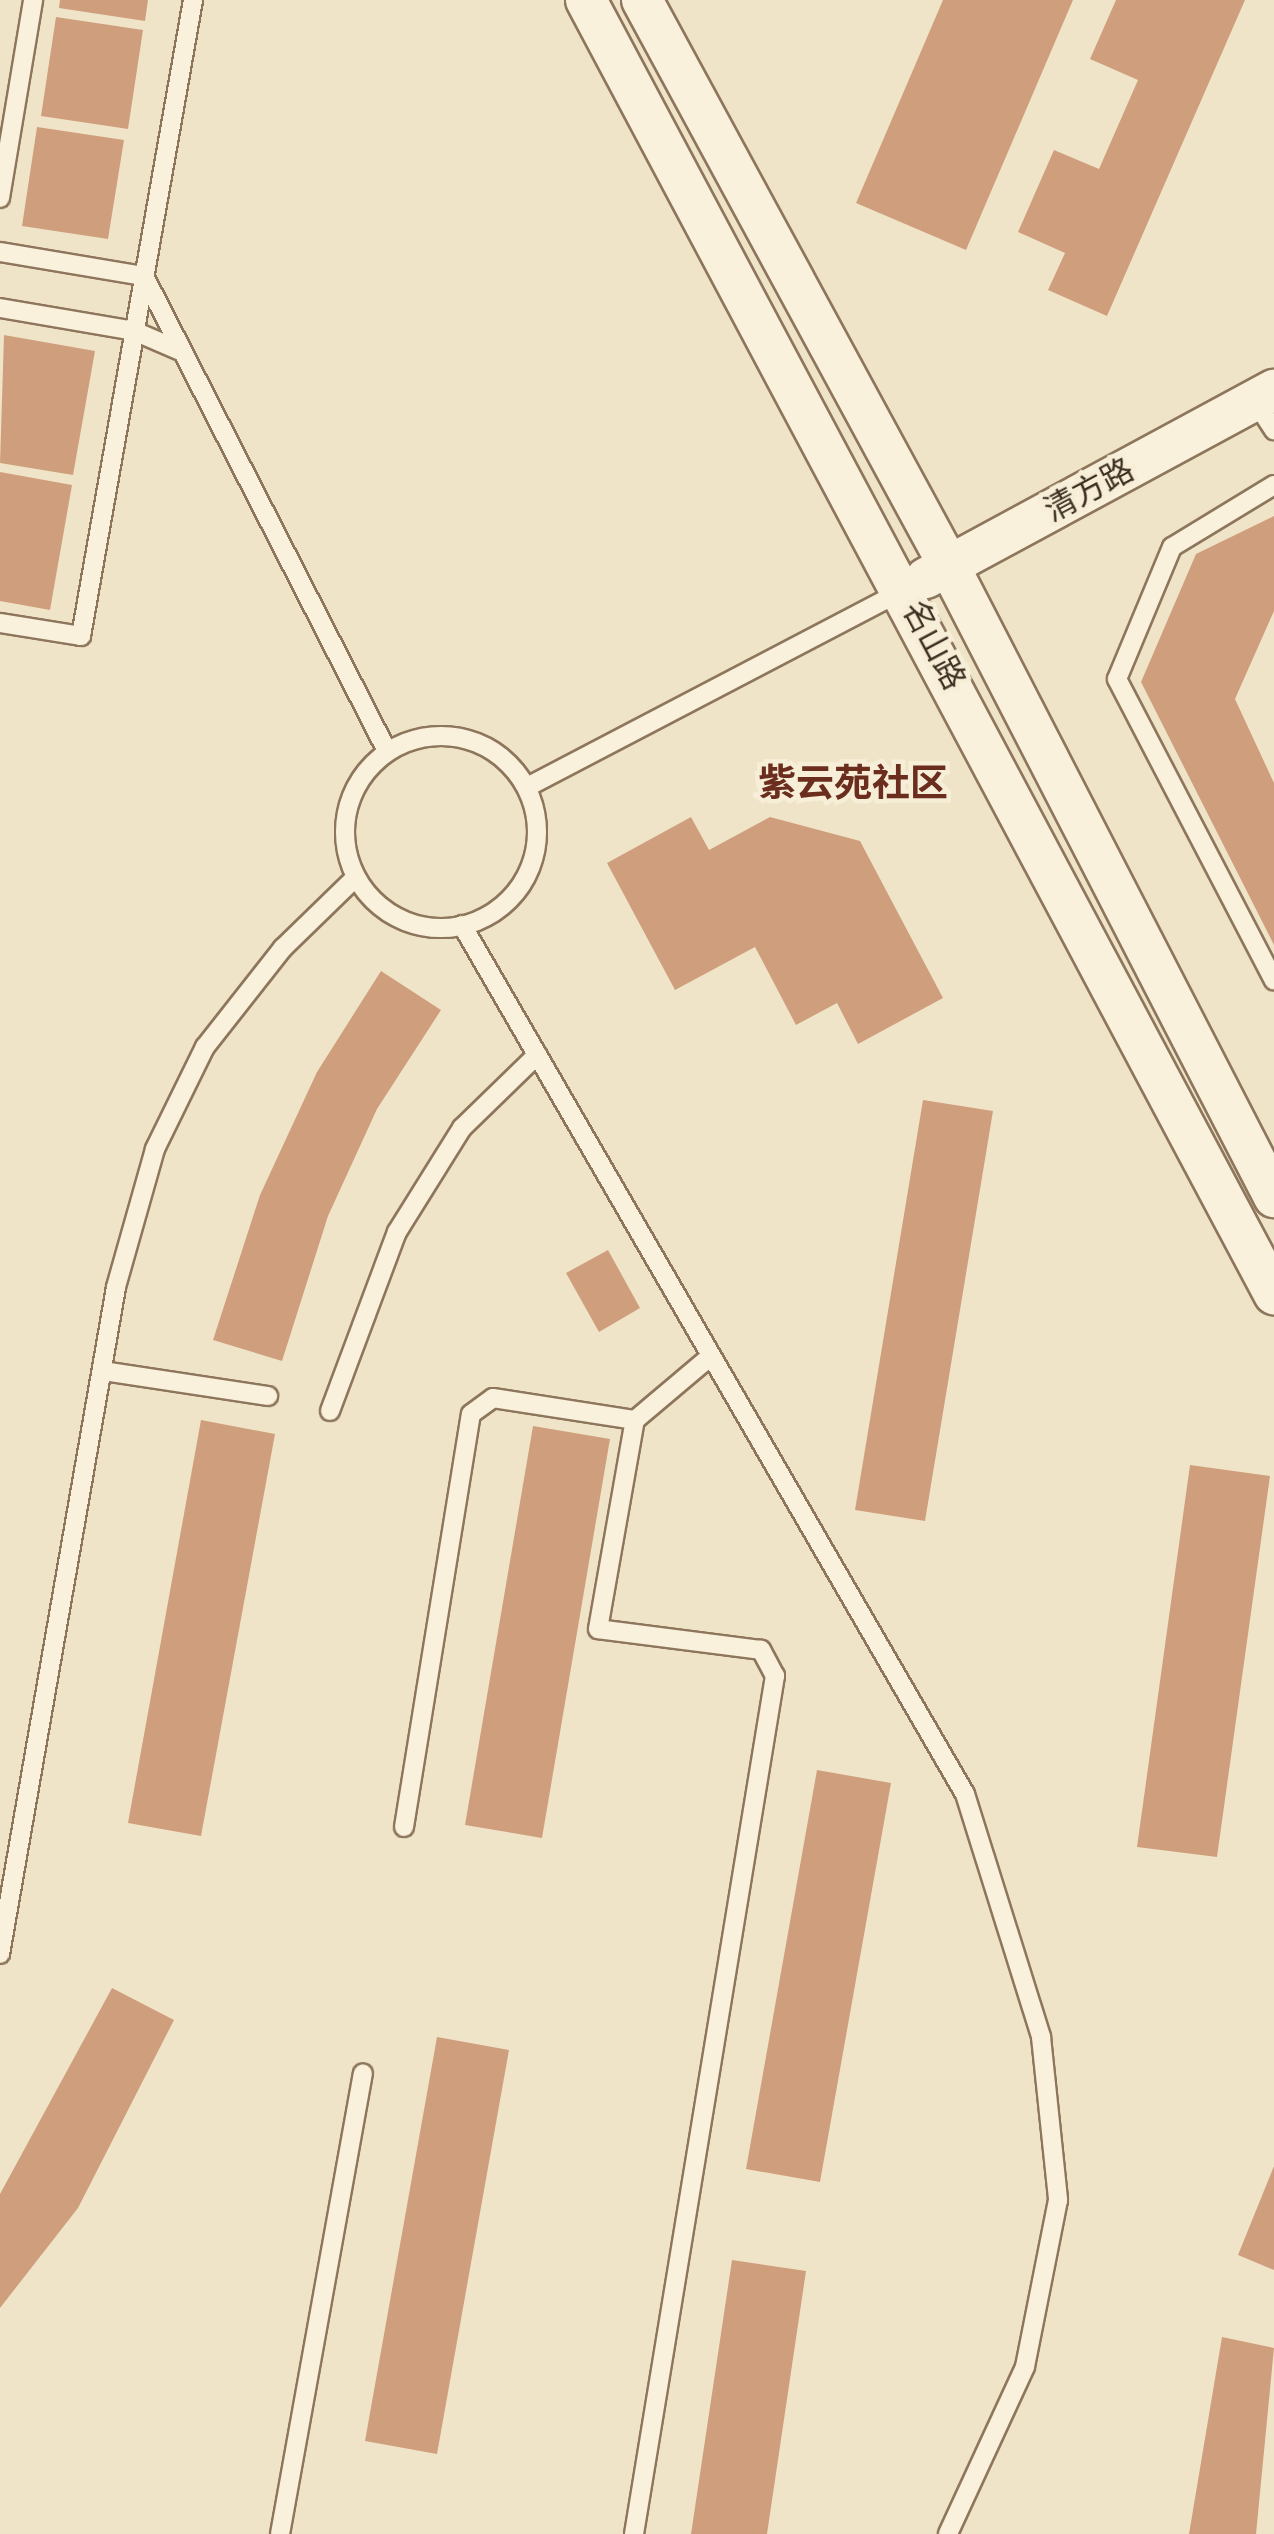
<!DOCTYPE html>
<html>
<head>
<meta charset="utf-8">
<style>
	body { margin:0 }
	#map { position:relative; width:1274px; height:2534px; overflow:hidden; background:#f0e4c8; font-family:Bitter,"Noto Sans SC",serif }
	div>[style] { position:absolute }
	.building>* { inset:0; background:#cf9f7d }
	.roads { filter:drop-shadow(2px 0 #8d765c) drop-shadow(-2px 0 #8d765c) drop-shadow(0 2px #8d765c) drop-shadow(0 -2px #8d765c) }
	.service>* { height:18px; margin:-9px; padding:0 9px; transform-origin:9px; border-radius:9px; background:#faf1dc }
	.service>.ring { margin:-9px; padding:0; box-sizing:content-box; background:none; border:18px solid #faf1dc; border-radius:50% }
	.tertiary>* { height:40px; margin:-20px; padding:0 20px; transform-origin:20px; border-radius:20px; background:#faf1dc }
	span { translate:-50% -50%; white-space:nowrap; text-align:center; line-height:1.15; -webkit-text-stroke:9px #f7eed8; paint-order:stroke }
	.street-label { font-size:32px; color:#3d2e20 }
	.quarter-label { font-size:38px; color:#6b2e1e; font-weight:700 }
</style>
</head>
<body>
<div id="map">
	<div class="building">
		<div style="clip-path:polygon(60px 0,148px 0,145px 21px,59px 8px)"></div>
		<div style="clip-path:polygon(943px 0,1073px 0,966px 250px,856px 203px)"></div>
		<div style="clip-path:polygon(1116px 0,1245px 0,1107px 316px,1048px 290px,1065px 253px,1018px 232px,1054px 150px,1099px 169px,1138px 80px,1090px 59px)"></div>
		<div style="clip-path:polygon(56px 17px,143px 30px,128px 129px,41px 116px)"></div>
		<div style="clip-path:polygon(37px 127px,124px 140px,108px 239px,22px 226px)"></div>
		<div style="clip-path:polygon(4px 335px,95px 351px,73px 475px,0 463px)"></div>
		<div style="clip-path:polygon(0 472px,72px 485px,50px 610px,0 601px)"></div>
		<div style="clip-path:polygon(1274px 516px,1274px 611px,1235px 699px,1274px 783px,1274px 945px,1141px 682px,1196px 554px)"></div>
		<div style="clip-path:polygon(691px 817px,709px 850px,770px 817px,860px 841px,943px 998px,858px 1044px,837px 1003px,796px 1025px,755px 947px,675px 990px,607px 863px)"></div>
		<div style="clip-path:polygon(381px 971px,441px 1010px,377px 1109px,328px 1216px,282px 1361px,213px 1340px,260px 1195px,317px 1072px)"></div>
		<div style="clip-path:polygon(923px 1100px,993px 1111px,925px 1521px,855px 1510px)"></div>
		<div style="clip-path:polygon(608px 1250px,640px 1308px,599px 1332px,566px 1273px)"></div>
		<div style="clip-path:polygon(201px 1420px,275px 1434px,201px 1836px,128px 1823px)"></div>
		<div style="clip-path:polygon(533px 1426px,610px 1439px,542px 1838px,465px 1825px)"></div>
		<div style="clip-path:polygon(1190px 1465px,1270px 1476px,1217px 1857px,1137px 1847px)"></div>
		<div style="clip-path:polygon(817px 1770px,891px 1783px,820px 2182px,746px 2169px)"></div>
		<div style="clip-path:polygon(112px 1988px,174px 2020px,78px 2208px,0 2308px,0 2194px)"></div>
		<div style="clip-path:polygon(437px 2037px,509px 2050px,437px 2454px,365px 2441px)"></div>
		<div style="clip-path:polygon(1274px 2166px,1274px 2270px,1238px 2255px)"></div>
		<div style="clip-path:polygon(732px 2260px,806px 2271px,767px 2534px,691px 2534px)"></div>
		<div style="clip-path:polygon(1222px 2337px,1274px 2348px,1256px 2534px,1189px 2534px)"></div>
	</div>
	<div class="roads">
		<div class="service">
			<div style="left:0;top:198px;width:201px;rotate:-80.5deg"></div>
			<div style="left:0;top:252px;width:146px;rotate:9.5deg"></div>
			<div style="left:144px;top:276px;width:534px;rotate:62.91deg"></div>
			<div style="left:0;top:308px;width:136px;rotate:9.7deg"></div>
			<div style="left:134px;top:331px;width:53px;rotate:23.2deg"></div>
			<div style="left:1255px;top:401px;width:35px;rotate:57deg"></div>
			<div style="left:1274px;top:485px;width:119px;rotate:148.7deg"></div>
			<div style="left:1172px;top:547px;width:143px;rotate:112.6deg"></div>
			<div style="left:1117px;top:679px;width:340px;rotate:62.5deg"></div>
			<div style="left:0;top:623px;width:82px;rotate:9.1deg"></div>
			<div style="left:81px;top:636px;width:646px;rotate:-80.01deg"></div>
			<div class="ring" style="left:345px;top:736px;width:174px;height:174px"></div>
			<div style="left:527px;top:787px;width:425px;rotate:-27.6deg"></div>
			<div style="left:462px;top:925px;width:1004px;rotate:59.94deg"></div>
			<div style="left:965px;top:1794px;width:255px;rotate:72.6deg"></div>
			<div style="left:1041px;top:2037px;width:164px;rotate:84deg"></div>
			<div style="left:1058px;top:2200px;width:170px;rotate:101.2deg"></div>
			<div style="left:1025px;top:2367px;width:184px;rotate:114.8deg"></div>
			<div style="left:103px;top:1371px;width:167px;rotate:8.6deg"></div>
			<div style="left:330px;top:1411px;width:191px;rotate:-69.5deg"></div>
			<div style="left:397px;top:1232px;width:123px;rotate:-58deg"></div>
			<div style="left:462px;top:1128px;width:105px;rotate:-44.2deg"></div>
			<div style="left:404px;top:1827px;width:418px;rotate:-80.8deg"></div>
			<div style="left:471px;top:1414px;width:27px;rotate:-36deg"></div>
			<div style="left:493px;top:1398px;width:144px;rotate:8.8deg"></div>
			<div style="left:0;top:1954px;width:677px;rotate:-80.13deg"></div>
			<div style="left:116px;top:1287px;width:143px;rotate:-74.2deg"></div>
			<div style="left:155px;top:1149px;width:114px;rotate:-63.9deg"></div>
			<div style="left:205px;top:1047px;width:126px;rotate:-51.8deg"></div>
			<div style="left:283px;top:948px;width:100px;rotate:-44.2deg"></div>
			<div style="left:280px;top:2534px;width:468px;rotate:-79.8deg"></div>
			<div style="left:634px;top:2534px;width:870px;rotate:-80.67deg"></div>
			<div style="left:775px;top:1676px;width:30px;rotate:-118deg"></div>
			<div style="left:761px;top:1650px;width:164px;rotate:-172.7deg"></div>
			<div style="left:598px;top:1629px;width:212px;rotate:-80deg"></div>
			<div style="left:635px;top:1420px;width:99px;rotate:-40.1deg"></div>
		</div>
		<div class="tertiary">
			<div style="left:586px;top:0;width:1466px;rotate:62deg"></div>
			<div style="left:642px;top:0;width:644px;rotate:61.52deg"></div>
			<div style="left:949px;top:566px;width:710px;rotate:62.75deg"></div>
			<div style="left:926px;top:578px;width:396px;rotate:-28.4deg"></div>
		</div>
	</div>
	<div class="street-label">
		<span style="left:1089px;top:490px;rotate:-28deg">清方路</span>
		<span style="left:934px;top:645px;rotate:62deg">名山路</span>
	</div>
	<div class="quarter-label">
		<span style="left:853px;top:784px">紫云苑社区</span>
	</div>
</div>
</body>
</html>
